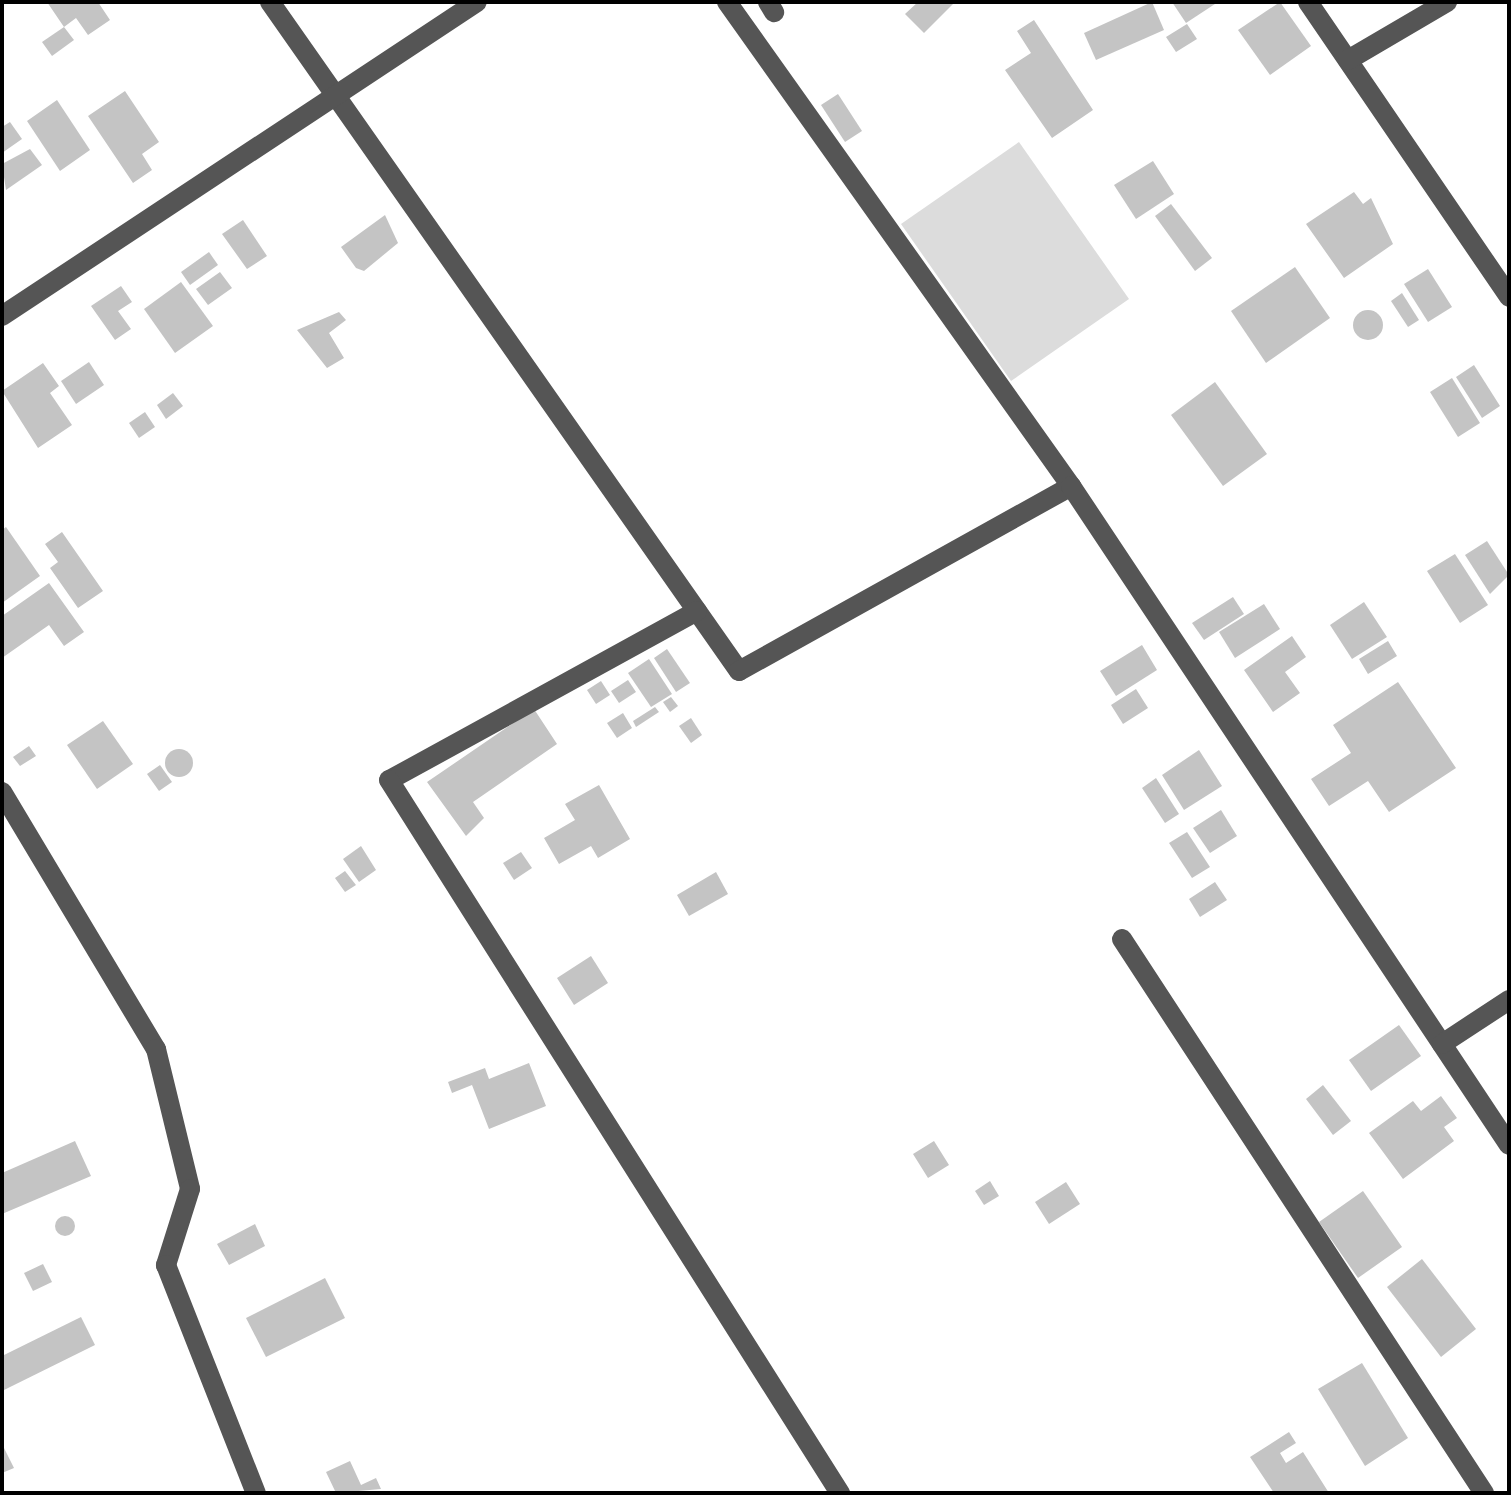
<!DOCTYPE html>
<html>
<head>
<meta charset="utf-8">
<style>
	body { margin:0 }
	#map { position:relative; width:1511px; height:1495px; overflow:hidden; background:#fff; font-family:Rubik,sans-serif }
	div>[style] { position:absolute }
	.green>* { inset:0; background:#dcdcdc }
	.building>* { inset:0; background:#c4c4c4 }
	.round { border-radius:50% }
	.minor>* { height:20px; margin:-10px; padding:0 10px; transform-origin:10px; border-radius:10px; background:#555 }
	span { translate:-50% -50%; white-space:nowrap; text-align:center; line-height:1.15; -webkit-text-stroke:6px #fff; paint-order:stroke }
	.frame { position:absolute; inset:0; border:4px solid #000; pointer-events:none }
</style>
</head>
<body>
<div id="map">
	<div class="green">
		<div style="clip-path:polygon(1019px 142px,1129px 299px,1011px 381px,901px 224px)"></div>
	</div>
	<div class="building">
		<div style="clip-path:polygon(47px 2px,98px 2px,110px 20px,88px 35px,76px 18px,64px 27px)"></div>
		<div style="clip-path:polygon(918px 2px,951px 2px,953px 4px,924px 33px,905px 14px)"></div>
		<div style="clip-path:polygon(1152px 2px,1164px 30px,1096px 60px,1084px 33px)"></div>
		<div style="clip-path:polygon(1172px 2px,1218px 2px,1186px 23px)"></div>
		<div style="clip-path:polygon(1280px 2px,1311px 46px,1270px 75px,1238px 30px)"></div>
		<div style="clip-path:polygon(1034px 20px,1093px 110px,1052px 138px,1005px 70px,1031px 53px,1017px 31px)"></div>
		<div style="clip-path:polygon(1187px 24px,1197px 39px,1176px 52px,1166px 37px)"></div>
		<div style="clip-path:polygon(64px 27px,74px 40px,52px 56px,42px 42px)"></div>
		<div style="clip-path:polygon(125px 91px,159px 142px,142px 154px,152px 170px,133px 183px,88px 116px)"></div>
		<div style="clip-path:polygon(838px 94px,862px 131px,845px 142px,821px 105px)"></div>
		<div style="clip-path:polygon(57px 100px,90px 150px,60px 171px,27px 121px)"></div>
		<div style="clip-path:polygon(10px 122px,22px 139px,2px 153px,2px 127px)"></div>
		<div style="clip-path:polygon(30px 149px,42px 165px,6px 190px,2px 164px)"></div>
		<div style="clip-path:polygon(1153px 161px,1174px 194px,1136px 219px,1114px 185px)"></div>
		<div style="clip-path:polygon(1354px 192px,1363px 204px,1371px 198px,1393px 244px,1344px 278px,1306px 224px)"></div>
		<div style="clip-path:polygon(1171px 204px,1212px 258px,1195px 271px,1155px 216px)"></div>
		<div style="clip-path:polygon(385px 215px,398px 243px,364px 271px,356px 268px,341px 247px)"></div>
		<div style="clip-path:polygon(243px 220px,267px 256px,247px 269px,222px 234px)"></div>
		<div style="clip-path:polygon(209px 252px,218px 265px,190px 285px,181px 272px)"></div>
		<div style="clip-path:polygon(1295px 267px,1330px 318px,1266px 363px,1231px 311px)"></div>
		<div style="clip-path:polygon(1428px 269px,1452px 307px,1428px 322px,1404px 284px)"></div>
		<div style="clip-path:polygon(220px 272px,232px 288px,208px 305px,196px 289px)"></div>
		<div style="clip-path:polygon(181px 282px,213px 326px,175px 353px,144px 309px)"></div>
		<div style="clip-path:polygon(121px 286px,132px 302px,118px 311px,131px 329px,115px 340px,91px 306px)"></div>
		<div style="clip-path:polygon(1402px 293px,1419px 320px,1408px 327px,1391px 301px)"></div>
		<div class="round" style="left:1353px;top:310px;width:30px;height:30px"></div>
		<div style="clip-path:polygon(339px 312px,346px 320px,329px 333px,344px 358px,327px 368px,297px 330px)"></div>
		<div style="clip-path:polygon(89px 362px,104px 385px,76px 404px,61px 381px)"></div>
		<div style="clip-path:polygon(43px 363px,59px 386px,50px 393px,72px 425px,38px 448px,2px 391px)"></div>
		<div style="clip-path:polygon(1474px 365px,1500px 406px,1482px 418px,1456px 377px)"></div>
		<div style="clip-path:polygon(1452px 378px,1480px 423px,1458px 437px,1430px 392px)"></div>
		<div style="clip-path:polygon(1215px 382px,1267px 454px,1223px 486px,1171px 415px)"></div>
		<div style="clip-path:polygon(173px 393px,183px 406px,166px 419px,157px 405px)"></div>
		<div style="clip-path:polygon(145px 412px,155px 427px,139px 438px,129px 423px)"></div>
		<div style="clip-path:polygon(6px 527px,40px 576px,2px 603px,2px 530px)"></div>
		<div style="clip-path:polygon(62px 532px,103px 591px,78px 608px,50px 568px,58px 562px,45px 544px)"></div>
		<div style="clip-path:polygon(1487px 541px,1509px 575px,1490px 594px,1465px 555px)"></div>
		<div style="clip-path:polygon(1455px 554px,1488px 605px,1460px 623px,1427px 571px)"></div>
		<div style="clip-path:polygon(49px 583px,84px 632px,64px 646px,49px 625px,2px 658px,2px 616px)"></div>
		<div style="clip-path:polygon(1233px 597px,1244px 614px,1204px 640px,1192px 623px)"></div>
		<div style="clip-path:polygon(1364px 602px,1387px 637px,1352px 659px,1330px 625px)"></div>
		<div style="clip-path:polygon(1264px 604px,1280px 629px,1235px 658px,1219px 632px)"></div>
		<div style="clip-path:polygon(1292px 636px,1306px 657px,1285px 672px,1300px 693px,1273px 712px,1244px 670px)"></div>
		<div style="clip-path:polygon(1388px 641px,1397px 656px,1368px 674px,1359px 659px)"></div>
		<div style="clip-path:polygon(1142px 645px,1157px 670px,1116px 696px,1100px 671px)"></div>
		<div style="clip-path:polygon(667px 649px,690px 683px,676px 692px,654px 658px)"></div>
		<div style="clip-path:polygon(649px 659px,672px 694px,651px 707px,628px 673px)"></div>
		<div style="clip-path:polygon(628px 680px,636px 692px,619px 703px,611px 691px)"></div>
		<div style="clip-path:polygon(601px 681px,610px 695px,596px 704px,587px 690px)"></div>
		<div style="clip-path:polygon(1398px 682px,1456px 768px,1389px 812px,1368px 781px,1329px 806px,1311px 779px,1351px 753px,1333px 725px)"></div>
		<div style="clip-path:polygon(1136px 689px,1148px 708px,1123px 724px,1111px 705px)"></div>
		<div style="clip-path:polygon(671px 697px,678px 706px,670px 712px,663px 702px)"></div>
		<div style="clip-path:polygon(655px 707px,659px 712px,636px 727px,633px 721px)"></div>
		<div style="clip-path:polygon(534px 709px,557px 744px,473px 802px,484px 818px,466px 836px,427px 782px)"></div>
		<div style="clip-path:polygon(623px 713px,632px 728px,617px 738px,607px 723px)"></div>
		<div style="clip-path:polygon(691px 718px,702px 735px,691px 743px,679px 726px)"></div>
		<div style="clip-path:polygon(103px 721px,133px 764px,97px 789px,67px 745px)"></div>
		<div style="clip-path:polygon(29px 746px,36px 756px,20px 766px,13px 757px)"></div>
		<div class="round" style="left:165px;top:749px;width:28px;height:28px"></div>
		<div style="clip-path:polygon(1199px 750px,1222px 786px,1184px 810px,1162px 775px)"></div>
		<div style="clip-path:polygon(160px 765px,172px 782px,159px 791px,147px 774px)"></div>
		<div style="clip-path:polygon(1156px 778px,1179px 814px,1165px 823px,1142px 788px)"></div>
		<div style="clip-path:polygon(599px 785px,630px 839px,598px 858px,591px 846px,559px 864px,544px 838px,575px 820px,565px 804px)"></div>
		<div style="clip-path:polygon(1221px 810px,1237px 836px,1210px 853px,1193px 828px)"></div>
		<div style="clip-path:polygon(1187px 832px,1210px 867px,1192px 878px,1169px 843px)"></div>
		<div style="clip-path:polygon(361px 846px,376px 870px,359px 882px,343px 859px)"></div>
		<div style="clip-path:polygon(521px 852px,532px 868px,514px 880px,503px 863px)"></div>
		<div style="clip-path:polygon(345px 871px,356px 885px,345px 892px,335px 878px)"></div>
		<div style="clip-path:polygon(716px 872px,728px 894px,689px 916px,677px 895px)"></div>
		<div style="clip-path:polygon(1215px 882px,1227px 900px,1200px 917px,1189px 899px)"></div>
		<div style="clip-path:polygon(591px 956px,608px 983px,574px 1005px,557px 978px)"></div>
		<div style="clip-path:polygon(1399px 1025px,1421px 1056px,1371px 1091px,1349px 1060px)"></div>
		<div style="clip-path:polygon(529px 1063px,546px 1106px,489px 1129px,472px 1085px,452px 1093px,448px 1082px,485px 1068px,489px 1079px)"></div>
		<div style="clip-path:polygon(1323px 1085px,1351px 1121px,1333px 1135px,1306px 1099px)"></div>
		<div style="clip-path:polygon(1441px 1096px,1457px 1118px,1444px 1127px,1454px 1141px,1403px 1179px,1369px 1133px,1413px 1101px,1421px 1111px)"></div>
		<div style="clip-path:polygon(75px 1141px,91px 1176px,2px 1214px,2px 1173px)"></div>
		<div style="clip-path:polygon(934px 1141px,949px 1165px,928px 1178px,913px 1154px)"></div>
		<div style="clip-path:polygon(990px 1181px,999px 1196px,984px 1205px,975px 1191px)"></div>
		<div style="clip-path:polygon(1066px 1182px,1080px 1204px,1049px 1224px,1035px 1202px)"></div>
		<div style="clip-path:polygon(1363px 1191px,1402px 1247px,1358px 1278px,1319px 1222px)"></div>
		<div class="round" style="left:55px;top:1216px;width:20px;height:20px"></div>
		<div style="clip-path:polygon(255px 1224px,265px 1246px,229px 1265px,217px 1244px)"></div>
		<div style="clip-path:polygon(1422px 1259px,1476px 1329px,1441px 1357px,1387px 1287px)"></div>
		<div style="clip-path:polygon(43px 1264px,52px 1282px,33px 1291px,24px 1273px)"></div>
		<div style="clip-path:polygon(325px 1278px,345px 1318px,266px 1357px,246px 1318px)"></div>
		<div style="clip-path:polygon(81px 1317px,95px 1345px,2px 1391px,2px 1356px)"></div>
		<div style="clip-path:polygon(1362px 1363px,1408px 1438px,1365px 1466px,1318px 1389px)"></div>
		<div style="clip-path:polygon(1289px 1432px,1296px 1443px,1280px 1453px,1286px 1463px,1303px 1452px,1329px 1493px,1274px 1493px,1250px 1457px)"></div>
		<div style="clip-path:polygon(2px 1444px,14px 1468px,2px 1473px)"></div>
		<div style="clip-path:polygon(350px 1461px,361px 1485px,376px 1478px,381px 1489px,336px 1493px,326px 1472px)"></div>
	</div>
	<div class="minor">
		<div style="left:270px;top:2px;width:817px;rotate:54.97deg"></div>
		<div style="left:739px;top:671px;width:380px;rotate:-29.1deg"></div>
		<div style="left:727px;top:2px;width:594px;rotate:54.6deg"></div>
		<div style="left:1071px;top:486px;width:791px;rotate:56.39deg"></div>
		<div style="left:768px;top:2px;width:12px;rotate:59deg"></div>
		<div style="left:1308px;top:2px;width:357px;rotate:55.7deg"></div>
		<div style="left:1348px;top:60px;width:115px;rotate:-30.4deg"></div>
		<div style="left:2px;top:316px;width:569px;rotate:-33.47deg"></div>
		<div style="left:697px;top:611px;width:351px;rotate:151.2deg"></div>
		<div style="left:389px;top:780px;width:844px;rotate:57.69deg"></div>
		<div style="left:2px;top:792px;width:300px;rotate:59.1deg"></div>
		<div style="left:156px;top:1049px;width:144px;rotate:76.3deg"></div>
		<div style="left:190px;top:1189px;width:80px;rotate:107.5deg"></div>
		<div style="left:166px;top:1265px;width:245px;rotate:68.5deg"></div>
		<div style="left:1122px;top:939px;width:662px;rotate:56.84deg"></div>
		<div style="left:1442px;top:1044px;width:80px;rotate:-33.3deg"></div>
	</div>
	<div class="frame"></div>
</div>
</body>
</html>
